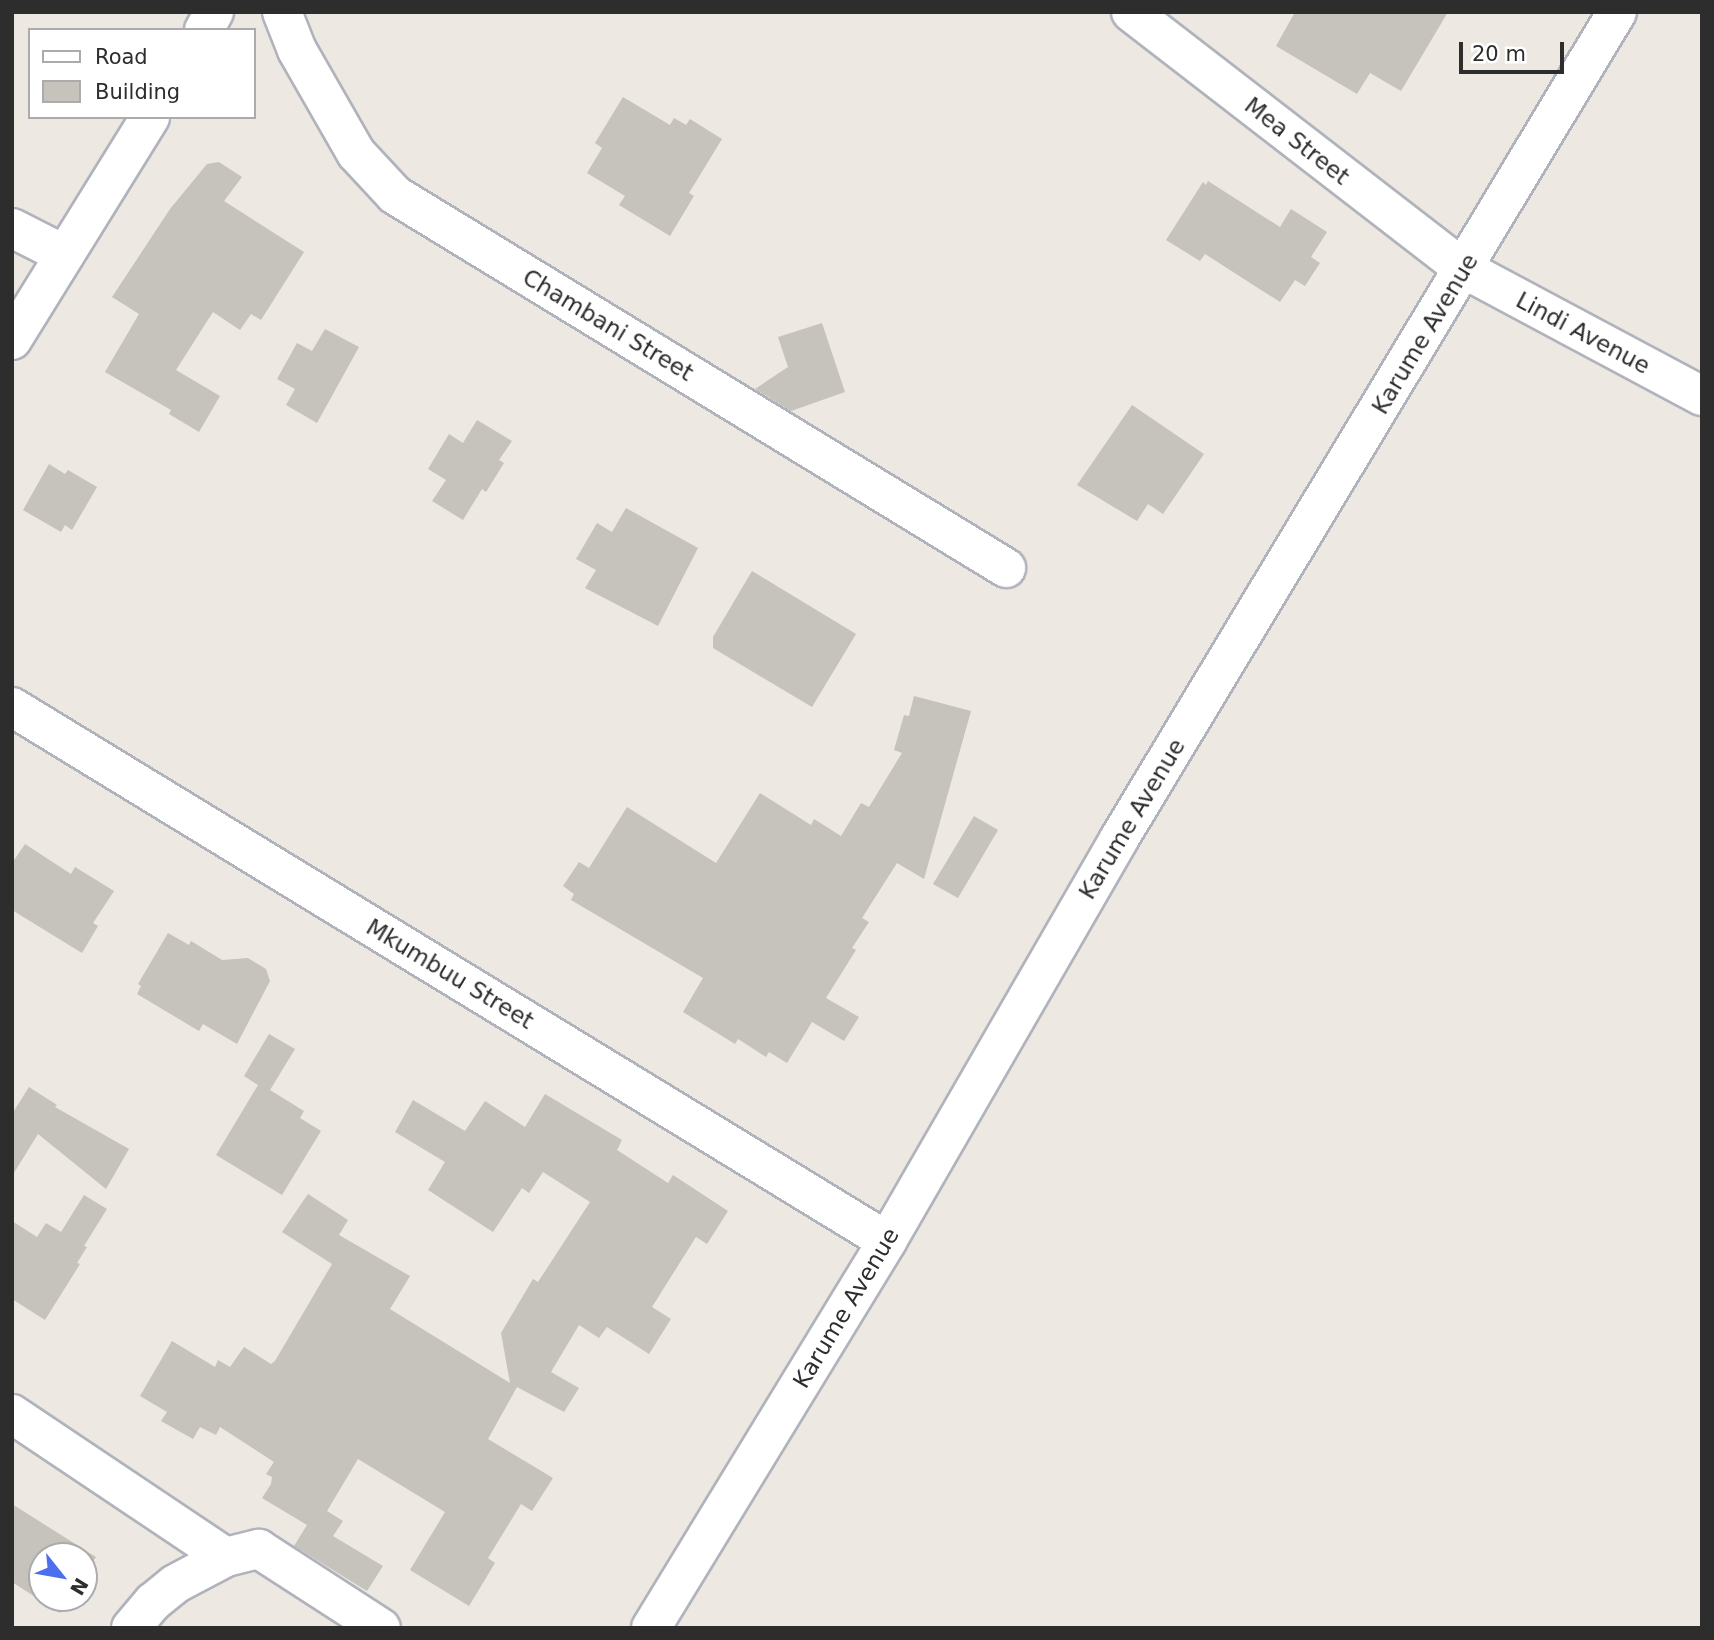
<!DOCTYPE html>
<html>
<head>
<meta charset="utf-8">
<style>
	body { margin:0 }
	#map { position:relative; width:1714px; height:1640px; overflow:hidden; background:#ede8e1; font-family:"DejaVu Sans",sans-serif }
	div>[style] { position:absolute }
	.building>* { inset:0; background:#c6c2bc }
	.roads { filter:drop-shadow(2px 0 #b1b3bc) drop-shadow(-2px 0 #b1b3bc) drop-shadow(0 2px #b1b3bc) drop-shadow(0 -2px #b1b3bc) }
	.minor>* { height:38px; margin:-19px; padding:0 19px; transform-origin:19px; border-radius:19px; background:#fff }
	.secondary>* { height:38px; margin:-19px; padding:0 19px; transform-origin:19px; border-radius:19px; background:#fff }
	span { translate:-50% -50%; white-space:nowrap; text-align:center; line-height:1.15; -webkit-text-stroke:5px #fff; paint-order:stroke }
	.street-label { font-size:23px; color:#2d2d2d }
	.frame { position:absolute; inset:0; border:14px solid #2d2d2d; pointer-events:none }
	.legend { position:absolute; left:28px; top:28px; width:228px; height:91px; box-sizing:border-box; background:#fff; border:2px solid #ababab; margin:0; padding:9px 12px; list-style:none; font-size:21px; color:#2d2d2d }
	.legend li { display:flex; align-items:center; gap:14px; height:35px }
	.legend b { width:35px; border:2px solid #ababab }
	.north { position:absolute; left:28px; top:1542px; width:70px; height:70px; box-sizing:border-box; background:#fff; border:2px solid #ababab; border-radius:50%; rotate:121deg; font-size:19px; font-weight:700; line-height:28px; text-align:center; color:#2d2d2d }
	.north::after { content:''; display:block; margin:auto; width:24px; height:32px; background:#4c6fef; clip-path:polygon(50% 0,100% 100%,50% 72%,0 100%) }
	.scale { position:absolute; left:1459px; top:42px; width:105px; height:32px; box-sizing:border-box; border:4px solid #2d2d2d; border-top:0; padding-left:9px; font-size:21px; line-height:24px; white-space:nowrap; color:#2d2d2d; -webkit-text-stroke:5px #fff; paint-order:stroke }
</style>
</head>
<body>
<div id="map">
	<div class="building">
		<div style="clip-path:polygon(1295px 12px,1448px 12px,1401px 91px,1370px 73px,1357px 94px,1276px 46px)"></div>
		<div style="clip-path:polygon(623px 97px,670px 125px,674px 118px,686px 125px,690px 119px,722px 139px,689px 193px,694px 196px,670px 236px,619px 205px,625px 196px,587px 173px,602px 148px,595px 143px)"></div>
		<div style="clip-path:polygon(219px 162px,242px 177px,224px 201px,304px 252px,261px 320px,251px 314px,240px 330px,213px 312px,176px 370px,220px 396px,199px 432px,169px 414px,171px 410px,105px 372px,139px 314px,112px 297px,170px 209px,207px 164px)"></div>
		<div style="clip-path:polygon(1208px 181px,1280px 227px,1291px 209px,1327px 232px,1311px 257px,1320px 263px,1305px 286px,1295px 280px,1280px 302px,1205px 254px,1200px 261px,1166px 240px,1203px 182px,1206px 185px)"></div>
		<div style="clip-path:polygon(822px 323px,845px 392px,791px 411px,755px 389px,788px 367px,778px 337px)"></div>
		<div style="clip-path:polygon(325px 329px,359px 347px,317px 423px,286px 405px,295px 389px,277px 379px,297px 343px,312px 351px)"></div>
		<div style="clip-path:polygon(1132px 405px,1204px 454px,1163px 514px,1148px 504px,1137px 521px,1077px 485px)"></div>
		<div style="clip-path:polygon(477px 420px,512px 441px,499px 460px,504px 463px,486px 492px,482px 489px,463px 520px,432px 501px,446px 480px,428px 469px,449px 434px,463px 443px)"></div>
		<div style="clip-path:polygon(49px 464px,65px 474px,68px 470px,97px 487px,72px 530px,65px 525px,61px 532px,23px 510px)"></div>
		<div style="clip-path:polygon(626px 508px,698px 548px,658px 626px,585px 588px,596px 570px,576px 559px,597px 523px,612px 532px)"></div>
		<div style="clip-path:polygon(752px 571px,856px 634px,812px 707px,713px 648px,713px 637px)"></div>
		<div style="clip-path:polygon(914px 696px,971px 711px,924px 879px,897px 863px,862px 918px,869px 922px,852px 948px,856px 950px,826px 998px,859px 1017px,844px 1041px,812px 1022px,787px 1063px,769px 1052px,766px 1057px,738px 1039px,735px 1044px,683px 1012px,703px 978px,571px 900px,574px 894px,563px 886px,579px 862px,589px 868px,627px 807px,716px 863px,760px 793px,811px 825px,814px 819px,841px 836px,861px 803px,869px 807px,902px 753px,894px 750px,904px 715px,909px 716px)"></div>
		<div style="clip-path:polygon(974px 816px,998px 830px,958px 898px,933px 884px)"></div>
		<div style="clip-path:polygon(25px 844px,71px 874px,75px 867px,114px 891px,93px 923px,98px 926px,82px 953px,12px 910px,12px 863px)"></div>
		<div style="clip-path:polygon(168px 933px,189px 945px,191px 941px,222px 960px,248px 958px,266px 969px,270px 981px,237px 1044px,203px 1024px,199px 1031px,137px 994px,141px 986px,138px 984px)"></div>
		<div style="clip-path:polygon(269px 1034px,295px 1049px,270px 1090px,304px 1111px,300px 1118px,321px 1131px,282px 1195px,216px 1155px,258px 1085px,244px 1076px)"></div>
		<div style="clip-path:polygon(29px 1087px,57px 1105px,55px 1107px,129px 1149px,106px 1189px,38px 1134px,12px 1176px,12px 1114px)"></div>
		<div style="clip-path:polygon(545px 1094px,622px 1140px,617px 1150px,668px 1183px,673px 1175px,728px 1211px,707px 1244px,696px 1237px,652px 1307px,671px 1319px,649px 1354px,607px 1327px,599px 1338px,579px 1325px,551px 1372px,579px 1388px,564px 1412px,517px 1387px,488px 1439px,553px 1478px,532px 1511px,521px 1504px,488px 1558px,495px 1563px,469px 1606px,410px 1570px,445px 1512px,358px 1459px,327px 1511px,343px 1521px,333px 1536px,383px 1566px,367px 1591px,294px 1546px,307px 1525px,262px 1498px,271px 1484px,272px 1477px,266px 1474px,274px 1462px,220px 1427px,216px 1435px,200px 1427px,193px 1439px,161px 1421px,167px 1412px,140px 1396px,172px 1341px,215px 1367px,218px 1360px,230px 1367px,244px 1347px,271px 1364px,275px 1361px,332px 1264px,282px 1232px,308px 1194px,348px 1220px,339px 1235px,410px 1276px,390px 1309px,510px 1383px,501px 1333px,533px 1279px,538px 1282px,590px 1202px,543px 1172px,529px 1193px,522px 1188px,493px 1232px,428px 1190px,445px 1162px,395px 1132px,413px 1100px,465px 1131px,485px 1101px,525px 1127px)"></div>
		<div style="clip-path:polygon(84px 1195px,107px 1209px,84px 1246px,87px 1247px,77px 1263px,80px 1264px,45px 1320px,12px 1299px,12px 1221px,37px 1237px,46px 1223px,61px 1232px)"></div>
		<div style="clip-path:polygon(12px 1504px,96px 1557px,84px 1575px,84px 1556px,42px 1556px,42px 1598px,69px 1598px,60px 1613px,12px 1582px)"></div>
	</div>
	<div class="roads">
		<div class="minor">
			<div style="left:282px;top:12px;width:41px;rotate:68.5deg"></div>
			<div style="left:297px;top:50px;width:119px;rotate:60.2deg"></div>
			<div style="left:356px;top:153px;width:57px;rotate:47.1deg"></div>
			<div style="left:395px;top:195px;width:716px;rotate:31.4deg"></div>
			<div style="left:1131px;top:12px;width:421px;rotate:37.7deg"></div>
			<div style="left:1464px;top:269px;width:270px;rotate:28.1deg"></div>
			<div style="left:204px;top:30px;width:21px;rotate:-61deg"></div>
			<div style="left:12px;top:228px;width:59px;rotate:27deg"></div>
			<div style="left:12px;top:340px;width:262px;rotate:-58.2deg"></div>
			<div style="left:12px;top:707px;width:1025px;rotate:31.4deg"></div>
			<div style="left:12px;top:1414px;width:257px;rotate:33.8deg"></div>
			<div style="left:226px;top:1557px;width:34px;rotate:-14deg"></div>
			<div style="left:259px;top:1549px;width:145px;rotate:32.9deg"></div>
			<div style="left:131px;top:1628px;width:34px;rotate:-50deg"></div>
			<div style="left:153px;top:1602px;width:28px;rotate:-39deg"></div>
			<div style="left:175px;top:1584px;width:58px;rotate:-27.9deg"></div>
		</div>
		<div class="secondary">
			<div style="left:651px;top:1628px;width:453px;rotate:-58.6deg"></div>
			<div style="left:887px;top:1241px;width:464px;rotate:-60deg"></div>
			<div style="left:1119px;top:839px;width:965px;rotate:-58.94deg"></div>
		</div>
	</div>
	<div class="street-label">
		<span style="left:1297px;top:141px;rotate:38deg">Mea Street</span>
		<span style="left:608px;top:325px;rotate:31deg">Chambani Street</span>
		<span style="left:1583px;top:333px;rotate:28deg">Lindi Avenue</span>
		<span style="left:1425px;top:334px;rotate:-59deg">Karume Avenue</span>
		<span style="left:1132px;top:819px;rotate:-59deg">Karume Avenue</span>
		<span style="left:450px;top:974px;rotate:31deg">Mkumbuu Street</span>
		<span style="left:846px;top:1308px;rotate:-59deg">Karume Avenue</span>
	</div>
	<div class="frame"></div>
	<ul class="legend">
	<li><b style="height:9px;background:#fff"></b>Road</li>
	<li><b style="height:19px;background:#c6c2bc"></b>Building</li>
	</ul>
	<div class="north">N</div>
	<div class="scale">20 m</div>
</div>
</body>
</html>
